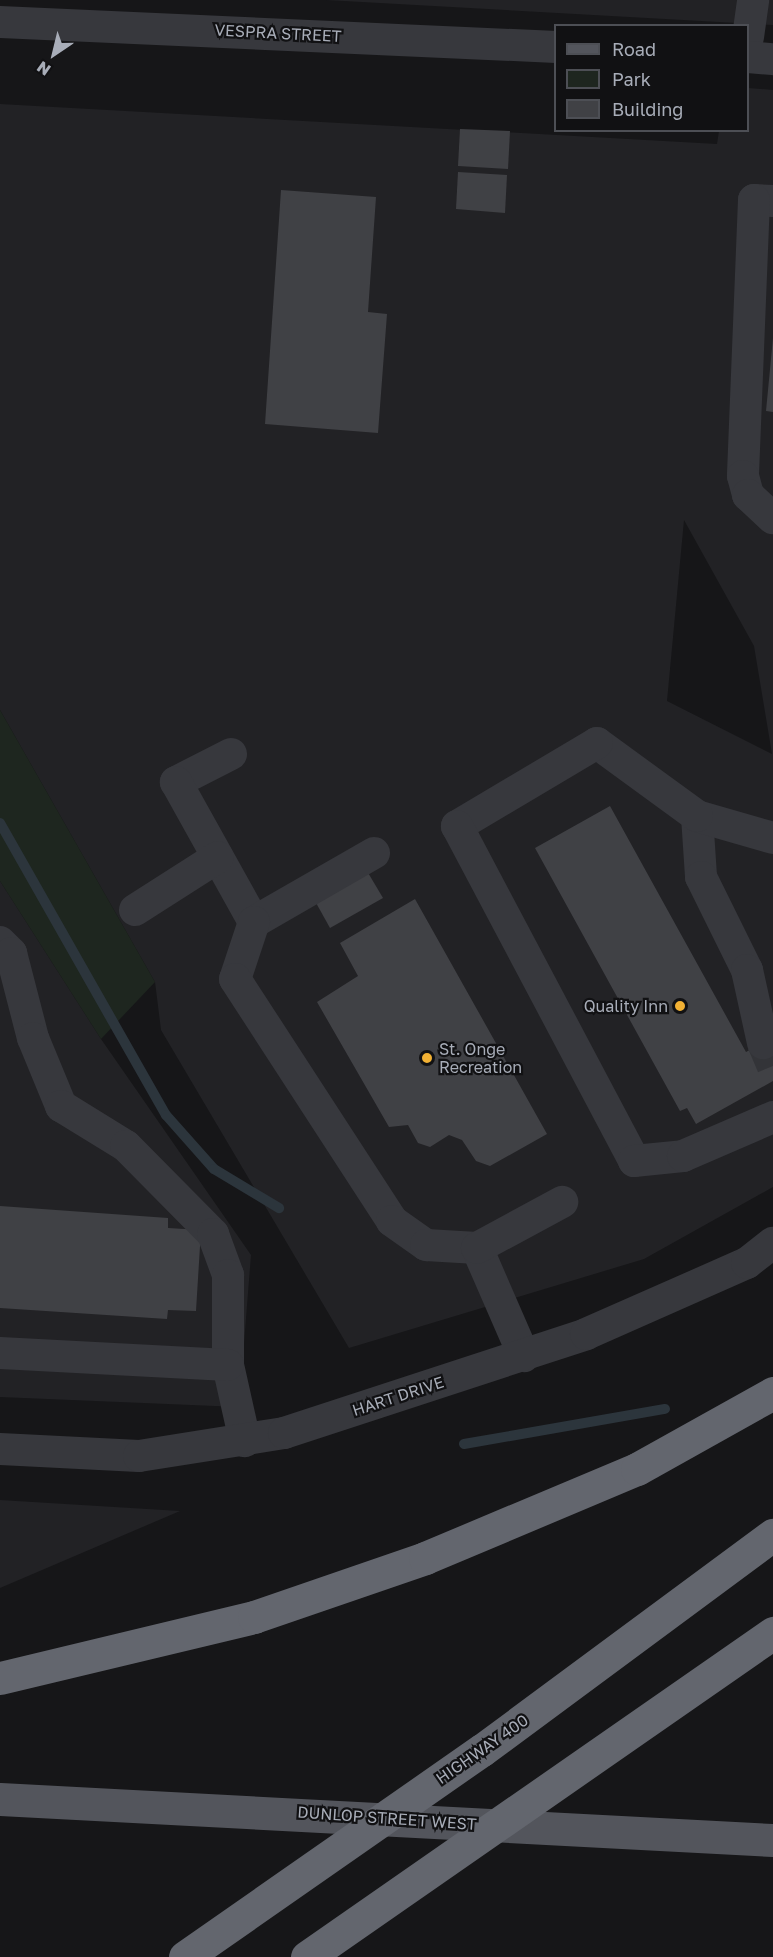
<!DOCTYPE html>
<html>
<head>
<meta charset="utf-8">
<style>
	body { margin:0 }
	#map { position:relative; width:773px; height:1957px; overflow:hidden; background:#161618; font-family:"Golos Text",sans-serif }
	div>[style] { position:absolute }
	.built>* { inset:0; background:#222225 }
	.green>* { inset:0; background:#1e261f }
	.stream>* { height:10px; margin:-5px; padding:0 5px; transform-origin:5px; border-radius:5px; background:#2c353c }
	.building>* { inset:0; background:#404145 }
	.minor-tunnel>* { height:32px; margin-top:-16px; transform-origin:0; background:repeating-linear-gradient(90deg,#333438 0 32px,transparent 0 48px) }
	.minor>* { height:32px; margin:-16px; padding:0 16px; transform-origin:16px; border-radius:16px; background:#37383d }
	.major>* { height:33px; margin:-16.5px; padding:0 16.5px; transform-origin:16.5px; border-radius:16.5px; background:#53555c }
	.highway>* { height:33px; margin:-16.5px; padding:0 16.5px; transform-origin:16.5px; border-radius:16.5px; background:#63666e }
	.dots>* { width:16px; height:16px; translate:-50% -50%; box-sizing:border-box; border:3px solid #111113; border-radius:50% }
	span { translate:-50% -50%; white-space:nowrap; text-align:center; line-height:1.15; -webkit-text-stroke:4.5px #111113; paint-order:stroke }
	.street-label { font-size:16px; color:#a8adb8 }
	.poi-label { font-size:16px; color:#a8adb8 }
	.right { translate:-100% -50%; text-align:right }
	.left { translate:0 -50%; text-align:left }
	.legend { position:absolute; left:554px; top:24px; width:195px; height:108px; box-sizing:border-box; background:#111113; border:2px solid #4d4f55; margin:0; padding:8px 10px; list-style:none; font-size:18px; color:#a8adb8 }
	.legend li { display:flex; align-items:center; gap:12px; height:30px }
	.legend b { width:30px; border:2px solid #4d4f55 }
	.north { position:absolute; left:24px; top:24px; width:60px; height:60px; -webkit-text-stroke:4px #111113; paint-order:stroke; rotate:215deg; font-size:16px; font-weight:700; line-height:24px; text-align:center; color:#a8adb8 }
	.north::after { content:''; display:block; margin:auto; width:21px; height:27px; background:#a8adb8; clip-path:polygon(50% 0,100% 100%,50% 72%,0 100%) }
</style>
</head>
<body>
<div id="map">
	<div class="built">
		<div style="clip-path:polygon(326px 0,773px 0,773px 25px)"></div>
		<div style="clip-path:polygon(evenodd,748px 88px,773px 90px,773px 1187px,644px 1259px,349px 1348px,161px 1030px,155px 982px,0 710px,0 104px,717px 144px,719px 131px,748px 130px,748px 88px,684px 520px,754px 646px,772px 754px,667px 701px,684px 520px)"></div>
		<div style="clip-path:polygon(0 881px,101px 1039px,251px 1255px,239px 1407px,0 1397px)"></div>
		<div style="clip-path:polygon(0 1500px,180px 1511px,0 1588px)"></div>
	</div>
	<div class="green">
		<div style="clip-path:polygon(0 710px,155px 982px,101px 1039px,0 881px)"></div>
	</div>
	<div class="stream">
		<div style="left:0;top:823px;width:336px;rotate:60.4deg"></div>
		<div style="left:166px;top:1115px;width:72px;rotate:48.4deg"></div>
		<div style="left:214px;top:1169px;width:76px;rotate:31deg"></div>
		<div style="left:464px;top:1444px;width:204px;rotate:-9.9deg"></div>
	</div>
	<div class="building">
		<div style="clip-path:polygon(460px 129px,510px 131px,508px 169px,458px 166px)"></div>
		<div style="clip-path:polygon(458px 172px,507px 175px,505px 213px,456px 209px)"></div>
		<div style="clip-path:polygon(281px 190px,376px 197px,368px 312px,387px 314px,378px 433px,265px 424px)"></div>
		<div style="clip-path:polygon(773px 338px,773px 412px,766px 411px)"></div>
		<div style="clip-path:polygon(610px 806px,746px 1052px,773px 1037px,773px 1081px,696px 1124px,687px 1108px,680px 1111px,535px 848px)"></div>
		<div style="clip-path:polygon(367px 871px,383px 898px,330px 928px,315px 901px)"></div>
		<div style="clip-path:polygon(415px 899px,547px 1134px,490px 1166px,476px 1161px,462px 1140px,449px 1135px,430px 1147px,418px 1143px,408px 1125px,389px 1127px,317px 1002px,358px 976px,340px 943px)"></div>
		<div style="clip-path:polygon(0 1206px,168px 1218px,168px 1228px,201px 1230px,196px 1311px,168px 1310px,167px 1319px,0 1308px)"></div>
	</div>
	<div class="minor-tunnel">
		<div style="left:763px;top:1043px;width:25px;rotate:67deg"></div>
	</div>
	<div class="minor">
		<div style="left:0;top:22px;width:557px;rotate:2.57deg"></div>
		<div style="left:748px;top:37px;width:37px;rotate:-82deg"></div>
		<div style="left:748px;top:57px;width:25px;rotate:5deg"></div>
		<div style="left:773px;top:201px;width:19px;rotate:-177deg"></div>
		<div style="left:754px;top:200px;width:276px;rotate:92.3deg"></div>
		<div style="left:743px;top:476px;width:20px;rotate:75deg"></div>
		<div style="left:748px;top:495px;width:34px;rotate:43deg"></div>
		<div style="left:231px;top:754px;width:62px;rotate:153deg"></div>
		<div style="left:176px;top:782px;width:160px;rotate:60.9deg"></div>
		<div style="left:697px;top:816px;width:61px;rotate:86.2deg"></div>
		<div style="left:701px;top:877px;width:104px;rotate:63.7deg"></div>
		<div style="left:747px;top:970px;width:75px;rotate:77.6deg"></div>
		<div style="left:773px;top:838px;width:79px;rotate:-163.9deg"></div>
		<div style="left:697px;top:816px;width:124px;rotate:-143.9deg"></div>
		<div style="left:597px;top:743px;width:163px;rotate:149.3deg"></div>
		<div style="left:457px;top:826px;width:379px;rotate:62.1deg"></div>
		<div style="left:634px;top:1161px;width:49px;rotate:-5.8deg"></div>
		<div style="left:683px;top:1156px;width:98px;rotate:-23.4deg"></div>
		<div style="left:374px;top:853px;width:138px;rotate:150.1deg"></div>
		<div style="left:254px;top:922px;width:60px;rotate:108.4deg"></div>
		<div style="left:235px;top:979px;width:288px;rotate:57deg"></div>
		<div style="left:392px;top:1221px;width:42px;rotate:35.2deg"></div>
		<div style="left:426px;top:1245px;width:51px;rotate:3.4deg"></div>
		<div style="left:477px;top:1248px;width:118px;rotate:66.5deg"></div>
		<div style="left:135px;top:910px;width:98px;rotate:-32.6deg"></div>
		<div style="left:0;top:942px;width:16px;rotate:45deg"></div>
		<div style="left:11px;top:953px;width:88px;rotate:75.5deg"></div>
		<div style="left:33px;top:1038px;width:74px;rotate:67.6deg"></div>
		<div style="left:61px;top:1106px;width:76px;rotate:31.6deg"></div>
		<div style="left:126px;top:1146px;width:124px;rotate:45.3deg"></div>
		<div style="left:213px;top:1234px;width:44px;rotate:69.9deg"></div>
		<div style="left:228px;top:1275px;width:90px;rotate:90deg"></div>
		<div style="left:228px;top:1365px;width:78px;rotate:77.4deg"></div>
		<div style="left:477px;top:1248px;width:97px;rotate:-28.4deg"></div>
		<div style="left:0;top:1353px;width:228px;rotate:3deg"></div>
		<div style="left:0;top:1449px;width:139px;rotate:2.9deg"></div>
		<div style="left:139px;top:1456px;width:147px;rotate:-9deg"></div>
		<div style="left:284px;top:1433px;width:318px;rotate:-18.1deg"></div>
		<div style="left:586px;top:1334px;width:176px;rotate:-23.8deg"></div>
		<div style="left:747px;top:1263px;width:33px;rotate:-38deg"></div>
	</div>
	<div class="major">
		<div style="left:0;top:1799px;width:774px;rotate:3.04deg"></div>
	</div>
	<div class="highway">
		<div style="left:0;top:1678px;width:261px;rotate:-13.5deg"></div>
		<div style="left:254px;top:1617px;width:181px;rotate:-19deg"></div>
		<div style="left:425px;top:1558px;width:230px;rotate:-22.8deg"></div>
		<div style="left:637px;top:1469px;width:156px;rotate:-29.2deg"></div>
		<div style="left:185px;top:1957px;width:362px;rotate:-34.9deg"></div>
		<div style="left:482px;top:1750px;width:362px;rotate:-36.5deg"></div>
		<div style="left:307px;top:1957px;width:568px;rotate:-34.81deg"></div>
	</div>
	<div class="dots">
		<div style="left:680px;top:1006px;background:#f2b134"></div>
		<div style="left:427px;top:1058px;background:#f2b134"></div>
	</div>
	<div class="street-label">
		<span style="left:278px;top:33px;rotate:3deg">VESPRA STREET</span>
		<span style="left:398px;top:1396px;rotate:-18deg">HART DRIVE</span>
		<span style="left:482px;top:1749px;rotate:-35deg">HIGHWAY 400</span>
		<span style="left:387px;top:1818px;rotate:4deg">DUNLOP STREET WEST</span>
	</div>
	<div class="poi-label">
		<span class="right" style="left:668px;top:1006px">Quality Inn</span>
		<span class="left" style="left:439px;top:1058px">St. Onge<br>Recreation</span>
	</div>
	<ul class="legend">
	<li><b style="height:8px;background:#53555c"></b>Road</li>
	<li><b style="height:16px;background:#1e261f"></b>Park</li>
	<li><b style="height:16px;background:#404145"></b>Building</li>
	</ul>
	<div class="north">N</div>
</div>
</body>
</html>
